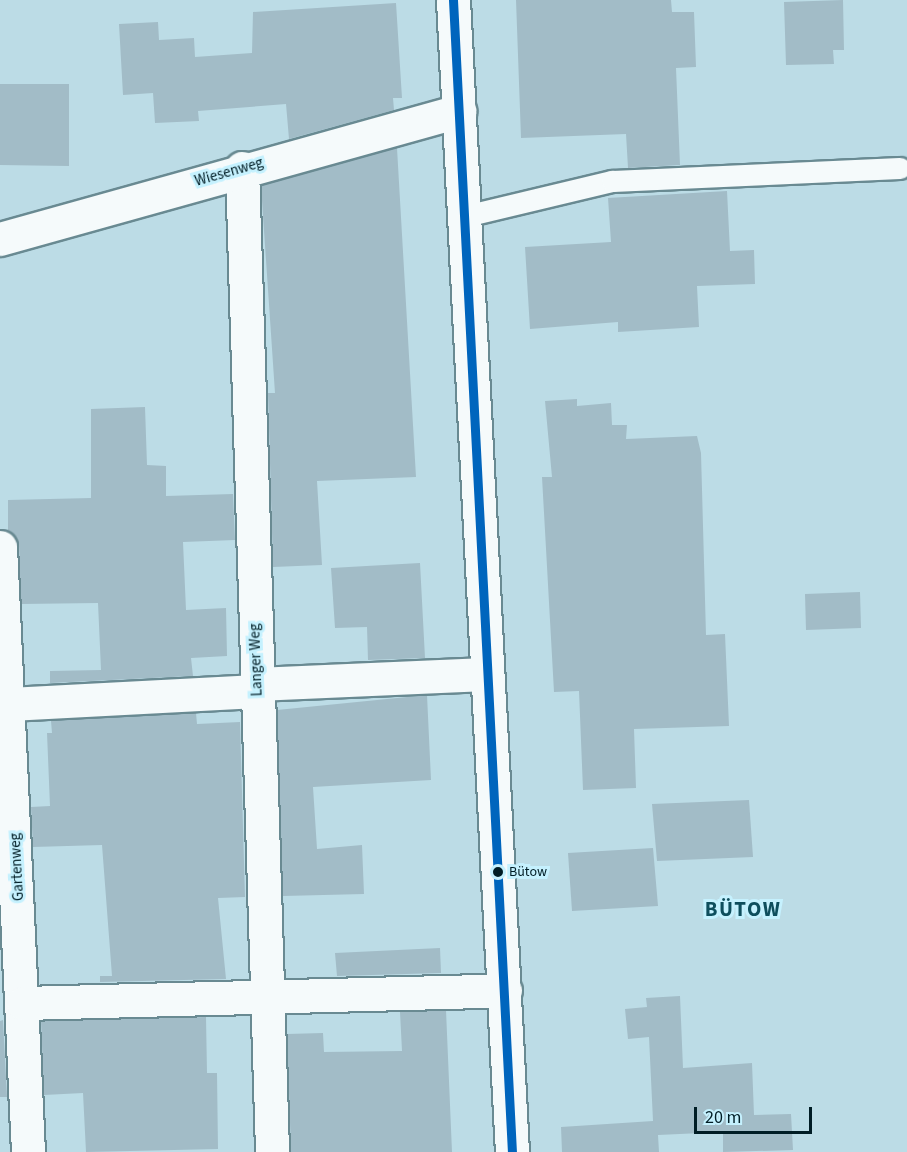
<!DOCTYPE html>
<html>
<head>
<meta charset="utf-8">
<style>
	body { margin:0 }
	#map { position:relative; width:907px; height:1152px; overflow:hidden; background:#bcdce6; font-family:"Source Sans 3",sans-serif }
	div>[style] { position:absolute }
	.building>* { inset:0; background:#a2bcc7 }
	.roads { filter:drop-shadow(2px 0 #698a92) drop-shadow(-2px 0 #698a92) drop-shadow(0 2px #698a92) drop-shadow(0 -2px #698a92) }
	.service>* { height:21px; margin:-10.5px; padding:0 10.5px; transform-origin:10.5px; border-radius:10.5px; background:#f5fafb }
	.minor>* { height:33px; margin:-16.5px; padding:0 16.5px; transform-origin:16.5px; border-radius:16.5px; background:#f5fafb }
	.primary>* { height:33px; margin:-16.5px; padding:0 16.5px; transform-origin:16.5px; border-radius:16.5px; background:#f5fafb }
	.bus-1>* { height:9px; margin:-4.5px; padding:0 4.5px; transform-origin:4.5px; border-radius:4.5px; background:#0065bd }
	.dots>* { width:16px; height:16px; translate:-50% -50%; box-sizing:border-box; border:3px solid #c5f1fe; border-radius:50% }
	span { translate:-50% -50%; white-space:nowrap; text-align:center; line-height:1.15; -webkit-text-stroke:6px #c5f1fe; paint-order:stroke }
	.bus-label { font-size:14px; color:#001d25 }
	.left { translate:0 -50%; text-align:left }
	.street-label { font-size:15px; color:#001d25 }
	.district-label { font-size:21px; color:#0e4e5d; font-weight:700; letter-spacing:1.5px }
	.scale { position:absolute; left:694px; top:1107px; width:118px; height:27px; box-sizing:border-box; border:3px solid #001d25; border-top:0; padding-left:8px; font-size:18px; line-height:21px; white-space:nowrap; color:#001d25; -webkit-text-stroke:4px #c5f1fe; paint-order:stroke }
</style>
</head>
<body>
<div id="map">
	<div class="building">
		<div style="clip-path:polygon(516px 0,671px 0,672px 12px,694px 12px,696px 67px,676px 68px,680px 165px,628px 168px,626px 134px,521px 138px)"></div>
		<div style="clip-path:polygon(843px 0,844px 50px,833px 50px,834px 64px,786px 65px,784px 2px)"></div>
		<div style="clip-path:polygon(396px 3px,402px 98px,393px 98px,394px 110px,289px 139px,286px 104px,198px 111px,199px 121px,155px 123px,153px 93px,123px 95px,119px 24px,158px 22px,159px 40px,194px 38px,195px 57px,252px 53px,253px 12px)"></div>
		<div style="clip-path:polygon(0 84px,69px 84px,69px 166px,0 165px)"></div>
		<div style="clip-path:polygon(397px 148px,416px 477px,317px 481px,322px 565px,273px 567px,268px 393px,275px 393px,261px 186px)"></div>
		<div style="clip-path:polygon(727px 191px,730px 251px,754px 250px,755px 284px,697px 286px,699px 327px,618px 332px,618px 322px,530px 329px,525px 247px,611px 242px,608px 198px)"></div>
		<div style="clip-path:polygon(577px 399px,577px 406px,611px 403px,612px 425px,627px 425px,626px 439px,697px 436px,701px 453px,706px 635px,725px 634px,729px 726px,634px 729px,636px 788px,583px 790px,579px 691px,554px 692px,542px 477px,552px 477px,545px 401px)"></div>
		<div style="clip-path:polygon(145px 407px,147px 465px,166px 466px,166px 496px,233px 494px,235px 540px,183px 542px,186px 610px,226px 608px,227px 656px,191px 658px,193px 676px,50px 683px,50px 671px,101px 670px,98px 603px,21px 604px,19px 546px,8px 530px,8px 500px,91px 498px,91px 409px)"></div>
		<div style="clip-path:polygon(420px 563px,425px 658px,368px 660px,367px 627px,335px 628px,331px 568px)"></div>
		<div style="clip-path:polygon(860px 592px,861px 628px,806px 630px,805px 594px)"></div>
		<div style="clip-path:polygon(427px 695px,431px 780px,313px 787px,317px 849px,362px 845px,364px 894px,283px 896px,277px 710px)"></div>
		<div style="clip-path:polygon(196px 713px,197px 724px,240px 722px,245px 897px,218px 898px,226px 979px,100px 982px,100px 976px,112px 976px,102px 845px,33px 847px,31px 807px,50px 806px,47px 733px,52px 733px,51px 721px)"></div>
		<div style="clip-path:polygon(749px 800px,753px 857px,657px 861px,652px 804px)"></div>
		<div style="clip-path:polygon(653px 848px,658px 906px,572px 911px,568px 853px)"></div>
		<div style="clip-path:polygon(440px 948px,441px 973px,337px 976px,335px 953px)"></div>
		<div style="clip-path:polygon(680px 996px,683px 1068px,752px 1063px,754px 1115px,791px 1114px,793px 1150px,723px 1152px,723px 1132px,658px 1135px,659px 1152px,562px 1152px,561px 1127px,653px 1121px,649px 1037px,628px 1039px,625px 1009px,647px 1007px,646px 998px)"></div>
		<div style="clip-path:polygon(446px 1010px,452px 1152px,291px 1152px,287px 1034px,323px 1033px,324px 1052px,402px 1051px,400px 1012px)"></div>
		<div style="clip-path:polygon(206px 1017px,207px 1073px,217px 1073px,218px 1149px,86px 1152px,83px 1093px,44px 1095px,41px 1021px)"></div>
		<div style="clip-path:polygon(3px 1020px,7px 1097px,0 1097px,0 1021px)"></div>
	</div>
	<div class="roads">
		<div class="service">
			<div style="left:465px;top:216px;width:151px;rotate:-13.4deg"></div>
			<div style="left:612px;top:181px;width:288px;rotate:-2.6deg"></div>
		</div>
		<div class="minor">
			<div style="left:242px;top:168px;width:984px;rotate:88.25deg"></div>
			<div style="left:0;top:239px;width:477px;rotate:-15.6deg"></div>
			<div style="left:0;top:547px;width:606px;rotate:87.35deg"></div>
			<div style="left:256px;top:684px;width:230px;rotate:-2.5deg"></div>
			<div style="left:9px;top:704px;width:248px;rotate:-3deg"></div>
			<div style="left:23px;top:1003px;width:482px;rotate:-1.5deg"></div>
		</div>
		<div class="primary">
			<div style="left:453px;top:0;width:1154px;rotate:87.07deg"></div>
		</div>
	</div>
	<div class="bus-1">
		<div style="left:453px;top:0;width:1154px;rotate:87.07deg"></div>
	</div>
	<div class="dots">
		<div style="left:498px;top:872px;background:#001d25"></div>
	</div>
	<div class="bus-label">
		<span class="left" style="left:509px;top:872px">Bütow</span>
	</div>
	<div class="street-label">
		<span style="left:229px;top:172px;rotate:-16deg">Wiesenweg</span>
		<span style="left:256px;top:660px;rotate:-92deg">Langer Weg</span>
		<span style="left:17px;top:867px;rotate:-93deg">Gartenweg</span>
	</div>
	<div class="district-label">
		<span style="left:743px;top:909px">BÜTOW</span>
	</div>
	<div class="scale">20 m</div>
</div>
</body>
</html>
